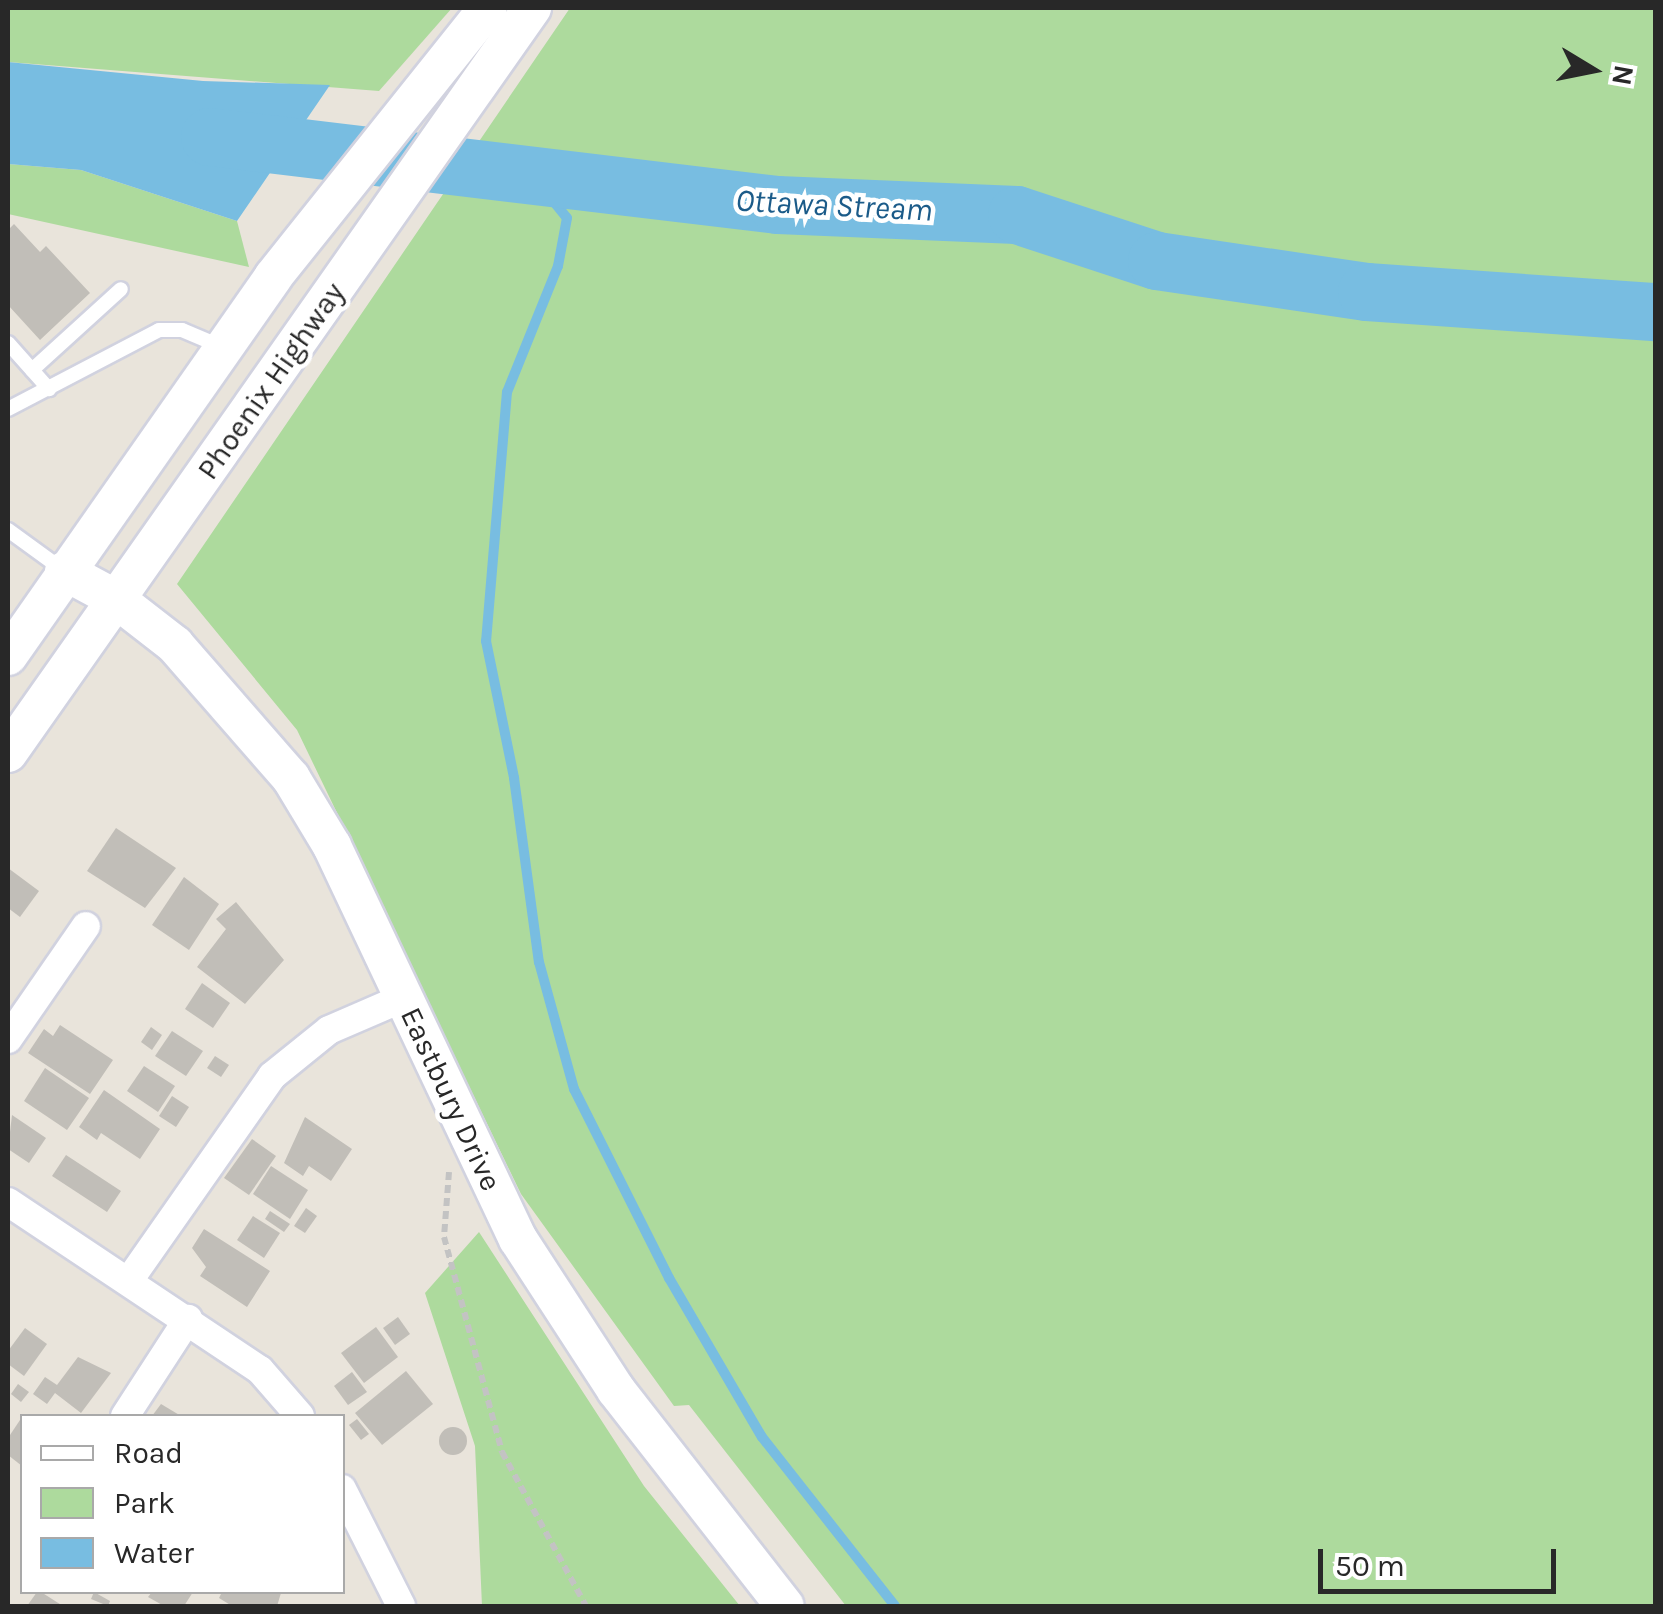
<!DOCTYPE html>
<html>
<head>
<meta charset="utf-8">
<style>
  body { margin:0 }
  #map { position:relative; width:1663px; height:1614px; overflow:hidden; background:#e9e4db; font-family:Karla,sans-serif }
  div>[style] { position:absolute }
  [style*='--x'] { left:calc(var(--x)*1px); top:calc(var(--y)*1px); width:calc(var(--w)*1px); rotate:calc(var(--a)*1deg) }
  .green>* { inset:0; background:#adda9d }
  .water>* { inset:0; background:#78bde1 }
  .stream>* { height:10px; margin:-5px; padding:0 5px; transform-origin:5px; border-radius:5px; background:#78bde1 }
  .river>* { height:58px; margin:-29px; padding:0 29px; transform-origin:29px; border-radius:29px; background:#78bde1 }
  .building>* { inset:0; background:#c1beb8 }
  .round { border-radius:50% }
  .path>* { height:6px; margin-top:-3px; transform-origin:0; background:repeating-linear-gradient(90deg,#c3c3c3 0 8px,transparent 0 13px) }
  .roads { filter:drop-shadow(2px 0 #d1d2df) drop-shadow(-2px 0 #d1d2df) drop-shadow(0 2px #d1d2df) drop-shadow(0 -2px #d1d2df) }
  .lane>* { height:14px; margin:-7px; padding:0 7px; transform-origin:7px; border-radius:7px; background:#fff }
  .street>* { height:28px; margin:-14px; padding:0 14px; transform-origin:14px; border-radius:14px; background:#fff }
  .secondary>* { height:38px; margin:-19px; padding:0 19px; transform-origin:19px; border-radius:19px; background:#fff }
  span { translate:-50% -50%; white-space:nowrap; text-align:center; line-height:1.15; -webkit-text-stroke:9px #fff; paint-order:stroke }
  .street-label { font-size:30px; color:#282828 }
  .water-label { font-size:32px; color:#1b5b89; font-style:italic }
  .frame { position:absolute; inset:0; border:10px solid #282828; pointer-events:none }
  .legend { position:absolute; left:20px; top:1414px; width:325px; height:180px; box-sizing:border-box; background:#fff; border:2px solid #a9a9a9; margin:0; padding:12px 18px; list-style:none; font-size:30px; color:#282828 }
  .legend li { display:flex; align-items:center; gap:20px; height:50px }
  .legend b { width:50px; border:2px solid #a9a9a9 }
  .north { position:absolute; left:1543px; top:20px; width:100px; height:100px; -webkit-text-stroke:8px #fff; paint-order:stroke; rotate:100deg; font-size:28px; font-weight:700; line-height:40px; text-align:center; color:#282828 }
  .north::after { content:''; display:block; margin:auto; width:35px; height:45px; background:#282828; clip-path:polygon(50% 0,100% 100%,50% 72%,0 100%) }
  .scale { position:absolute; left:1318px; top:1549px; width:238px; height:45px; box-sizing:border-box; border:5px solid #282828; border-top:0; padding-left:12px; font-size:30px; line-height:35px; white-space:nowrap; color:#282828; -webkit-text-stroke:8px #fff; paint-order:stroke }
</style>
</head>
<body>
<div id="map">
  <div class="green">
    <div style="clip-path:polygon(8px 8px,452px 8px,379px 91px,8px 62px)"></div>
    <div style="clip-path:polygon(570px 8px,1655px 8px,1655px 1606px,846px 1606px,689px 1405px,674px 1406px,521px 1194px,297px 730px,177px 584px)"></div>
    <div style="clip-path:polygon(8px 164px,81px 170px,237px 221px,249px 267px,8px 214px)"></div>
    <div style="clip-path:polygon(479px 1232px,644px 1486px,740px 1606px,482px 1606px,475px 1446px,425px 1293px)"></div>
  </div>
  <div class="water">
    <div style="clip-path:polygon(8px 62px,203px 81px,330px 85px,237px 221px,81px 170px,8px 164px)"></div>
  </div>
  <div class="stream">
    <div style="--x:538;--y:182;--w:46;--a:51.1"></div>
    <div style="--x:567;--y:218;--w:49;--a:100.6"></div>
    <div style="--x:558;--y:266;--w:136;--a:112"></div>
    <div style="--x:507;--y:392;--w:250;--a:94.8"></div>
    <div style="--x:486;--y:641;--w:140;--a:78.4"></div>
    <div style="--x:514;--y:778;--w:186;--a:82.3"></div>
    <div style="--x:539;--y:962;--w:132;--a:74.6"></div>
    <div style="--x:574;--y:1089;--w:212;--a:63.3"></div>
    <div style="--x:669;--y:1278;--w:184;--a:59.7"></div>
    <div style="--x:762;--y:1437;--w:215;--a:51.8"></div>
  </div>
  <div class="river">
    <div style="--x:210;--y:137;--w:572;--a:6.83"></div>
    <div style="--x:778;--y:205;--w:239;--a:2.4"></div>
    <div style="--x:1017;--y:215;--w:147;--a:18.2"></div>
    <div style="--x:1157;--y:261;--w:212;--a:8.4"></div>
    <div style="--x:1367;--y:292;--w:290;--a:4"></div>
  </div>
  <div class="building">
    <div style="clip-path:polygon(14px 224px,40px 252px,46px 246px,90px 293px,40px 340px,8px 305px,8px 230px)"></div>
    <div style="clip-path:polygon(116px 828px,176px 868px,145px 908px,87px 871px)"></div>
    <div style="clip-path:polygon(8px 868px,39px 891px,20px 917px,8px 908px)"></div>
    <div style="clip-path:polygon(184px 877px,219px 904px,189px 950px,152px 925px)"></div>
    <div style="clip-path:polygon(236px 902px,284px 960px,245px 1004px,197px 967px,226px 929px,216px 919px)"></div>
    <div style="clip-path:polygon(202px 983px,230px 1003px,213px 1028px,185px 1009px)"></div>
    <div style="clip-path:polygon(60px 1025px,113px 1060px,90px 1094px,28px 1053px,44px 1029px,53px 1036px)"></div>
    <div style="clip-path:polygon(151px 1027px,162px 1035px,152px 1050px,141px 1042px)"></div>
    <div style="clip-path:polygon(172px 1031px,203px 1051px,186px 1076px,155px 1056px)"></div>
    <div style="clip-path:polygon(215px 1056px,229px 1065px,221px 1077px,207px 1068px)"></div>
    <div style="clip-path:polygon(144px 1066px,175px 1086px,158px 1112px,127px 1091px)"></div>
    <div style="clip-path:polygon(45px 1068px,89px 1098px,67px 1130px,24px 1101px)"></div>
    <div style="clip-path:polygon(104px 1090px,160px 1129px,140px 1159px,101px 1133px,97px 1140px,79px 1127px)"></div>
    <div style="clip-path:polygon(172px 1096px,189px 1107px,176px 1127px,159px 1116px)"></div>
    <div style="clip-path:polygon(12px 1115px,46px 1138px,29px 1163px,8px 1149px)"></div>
    <div style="clip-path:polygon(305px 1117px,352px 1149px,331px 1181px,309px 1166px,303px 1176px,284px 1163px)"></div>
    <div style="clip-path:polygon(252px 1139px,276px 1156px,249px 1195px,224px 1178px)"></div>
    <div style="clip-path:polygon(66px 1155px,121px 1191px,107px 1212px,52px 1176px)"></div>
    <div style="clip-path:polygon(271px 1166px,308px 1190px,290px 1219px,253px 1194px)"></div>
    <div style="clip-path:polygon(306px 1208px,317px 1216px,305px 1233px,294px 1226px)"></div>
    <div style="clip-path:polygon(270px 1211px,290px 1224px,284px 1232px,265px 1219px)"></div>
    <div style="clip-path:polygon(253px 1216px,280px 1233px,264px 1258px,237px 1240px)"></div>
    <div style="clip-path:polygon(204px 1229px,270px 1271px,247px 1307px,200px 1276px,206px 1267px,192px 1248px)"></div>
    <div style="clip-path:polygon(398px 1317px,410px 1334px,395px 1345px,383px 1328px)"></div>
    <div style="clip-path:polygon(376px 1327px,398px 1357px,364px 1383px,341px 1353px)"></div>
    <div style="clip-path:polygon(25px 1328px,47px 1344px,24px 1376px,8px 1364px,8px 1351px)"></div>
    <div style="clip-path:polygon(78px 1357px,111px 1373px,81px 1413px,55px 1393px,47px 1404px,33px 1394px,45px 1377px,57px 1385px)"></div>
    <div style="clip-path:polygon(406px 1371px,433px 1404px,382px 1445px,355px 1413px)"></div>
    <div style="clip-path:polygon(352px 1372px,367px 1392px,348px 1405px,334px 1386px)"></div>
    <div style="clip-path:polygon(18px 1384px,29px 1392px,21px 1402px,11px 1394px)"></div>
    <div style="clip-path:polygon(161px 1404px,181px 1416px,152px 1416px)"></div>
    <div style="clip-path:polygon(22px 1417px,22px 1466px,8px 1455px,8px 1438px)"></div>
    <div style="clip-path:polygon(357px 1419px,369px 1434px,361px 1440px,349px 1425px)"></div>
    <div class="round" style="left:439px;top:1427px;width:28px;height:28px"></div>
    <div style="clip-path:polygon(37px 1592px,41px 1592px,63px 1606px,27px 1606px)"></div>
    <div style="clip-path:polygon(94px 1592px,110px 1601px,108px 1606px,91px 1599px)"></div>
    <div style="clip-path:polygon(152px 1592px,193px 1592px,184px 1606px,164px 1606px,148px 1597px)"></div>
    <div style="clip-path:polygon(222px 1592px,278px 1592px,281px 1593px,277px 1606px,232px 1606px,219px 1598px)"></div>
  </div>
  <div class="path">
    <div style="--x:449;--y:1172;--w:65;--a:94.4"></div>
    <div style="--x:444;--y:1237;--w:223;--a:74.9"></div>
    <div style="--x:502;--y:1452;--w:175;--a:61.4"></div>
  </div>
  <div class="roads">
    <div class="lane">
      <div style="--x:8;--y:343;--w:62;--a:48.3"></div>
      <div style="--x:32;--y:370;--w:120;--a:-42.3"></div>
      <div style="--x:8;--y:409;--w:170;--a:-27.6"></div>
      <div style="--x:159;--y:330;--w:23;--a:0"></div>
      <div style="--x:182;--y:330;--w:43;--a:23"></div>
      <div style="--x:8;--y:530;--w:68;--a:36"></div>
    </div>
    <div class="street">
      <div style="--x:8;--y:1039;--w:137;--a:-55.4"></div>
      <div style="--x:8;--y:1202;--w:303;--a:33.7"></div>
      <div style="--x:260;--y:1370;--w:61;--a:49"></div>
      <div style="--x:130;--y:1279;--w:248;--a:-55"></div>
      <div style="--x:272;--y:1076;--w:73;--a:-38.9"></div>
      <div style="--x:329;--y:1030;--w:81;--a:-23.4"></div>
      <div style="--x:125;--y:1416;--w:116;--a:-57"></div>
      <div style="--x:342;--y:1489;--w:131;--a:63.2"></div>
    </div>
    <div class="secondary">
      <div style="--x:64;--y:571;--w:59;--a:28.3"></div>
      <div style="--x:116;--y:599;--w:75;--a:37.9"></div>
      <div style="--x:175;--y:645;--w:176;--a:48.9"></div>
      <div style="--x:291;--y:778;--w:79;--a:58.9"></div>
      <div style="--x:332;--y:846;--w:435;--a:64.7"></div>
      <div style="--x:518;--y:1239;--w:180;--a:57"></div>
      <div style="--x:616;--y:1390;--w:274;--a:52"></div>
      <div style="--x:8;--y:656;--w:462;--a:-55"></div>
      <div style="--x:273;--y:277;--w:344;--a:-51.4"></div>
      <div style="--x:8;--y:753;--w:911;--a:-54.88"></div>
    </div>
  </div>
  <div class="street-label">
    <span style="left:271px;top:381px;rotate:-55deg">Phoenix Highway</span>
    <span style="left:451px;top:1099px;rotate:65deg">Eastbury Drive</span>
  </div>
  <div class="water-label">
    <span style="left:834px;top:206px;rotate:3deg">Ottawa Stream</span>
  </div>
  <div class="frame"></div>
  <ul class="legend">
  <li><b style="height:12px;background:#fff"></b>Road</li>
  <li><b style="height:28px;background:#adda9d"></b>Park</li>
  <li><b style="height:28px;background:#78bde1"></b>Water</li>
  </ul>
  <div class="north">N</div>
  <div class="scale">50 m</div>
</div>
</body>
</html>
